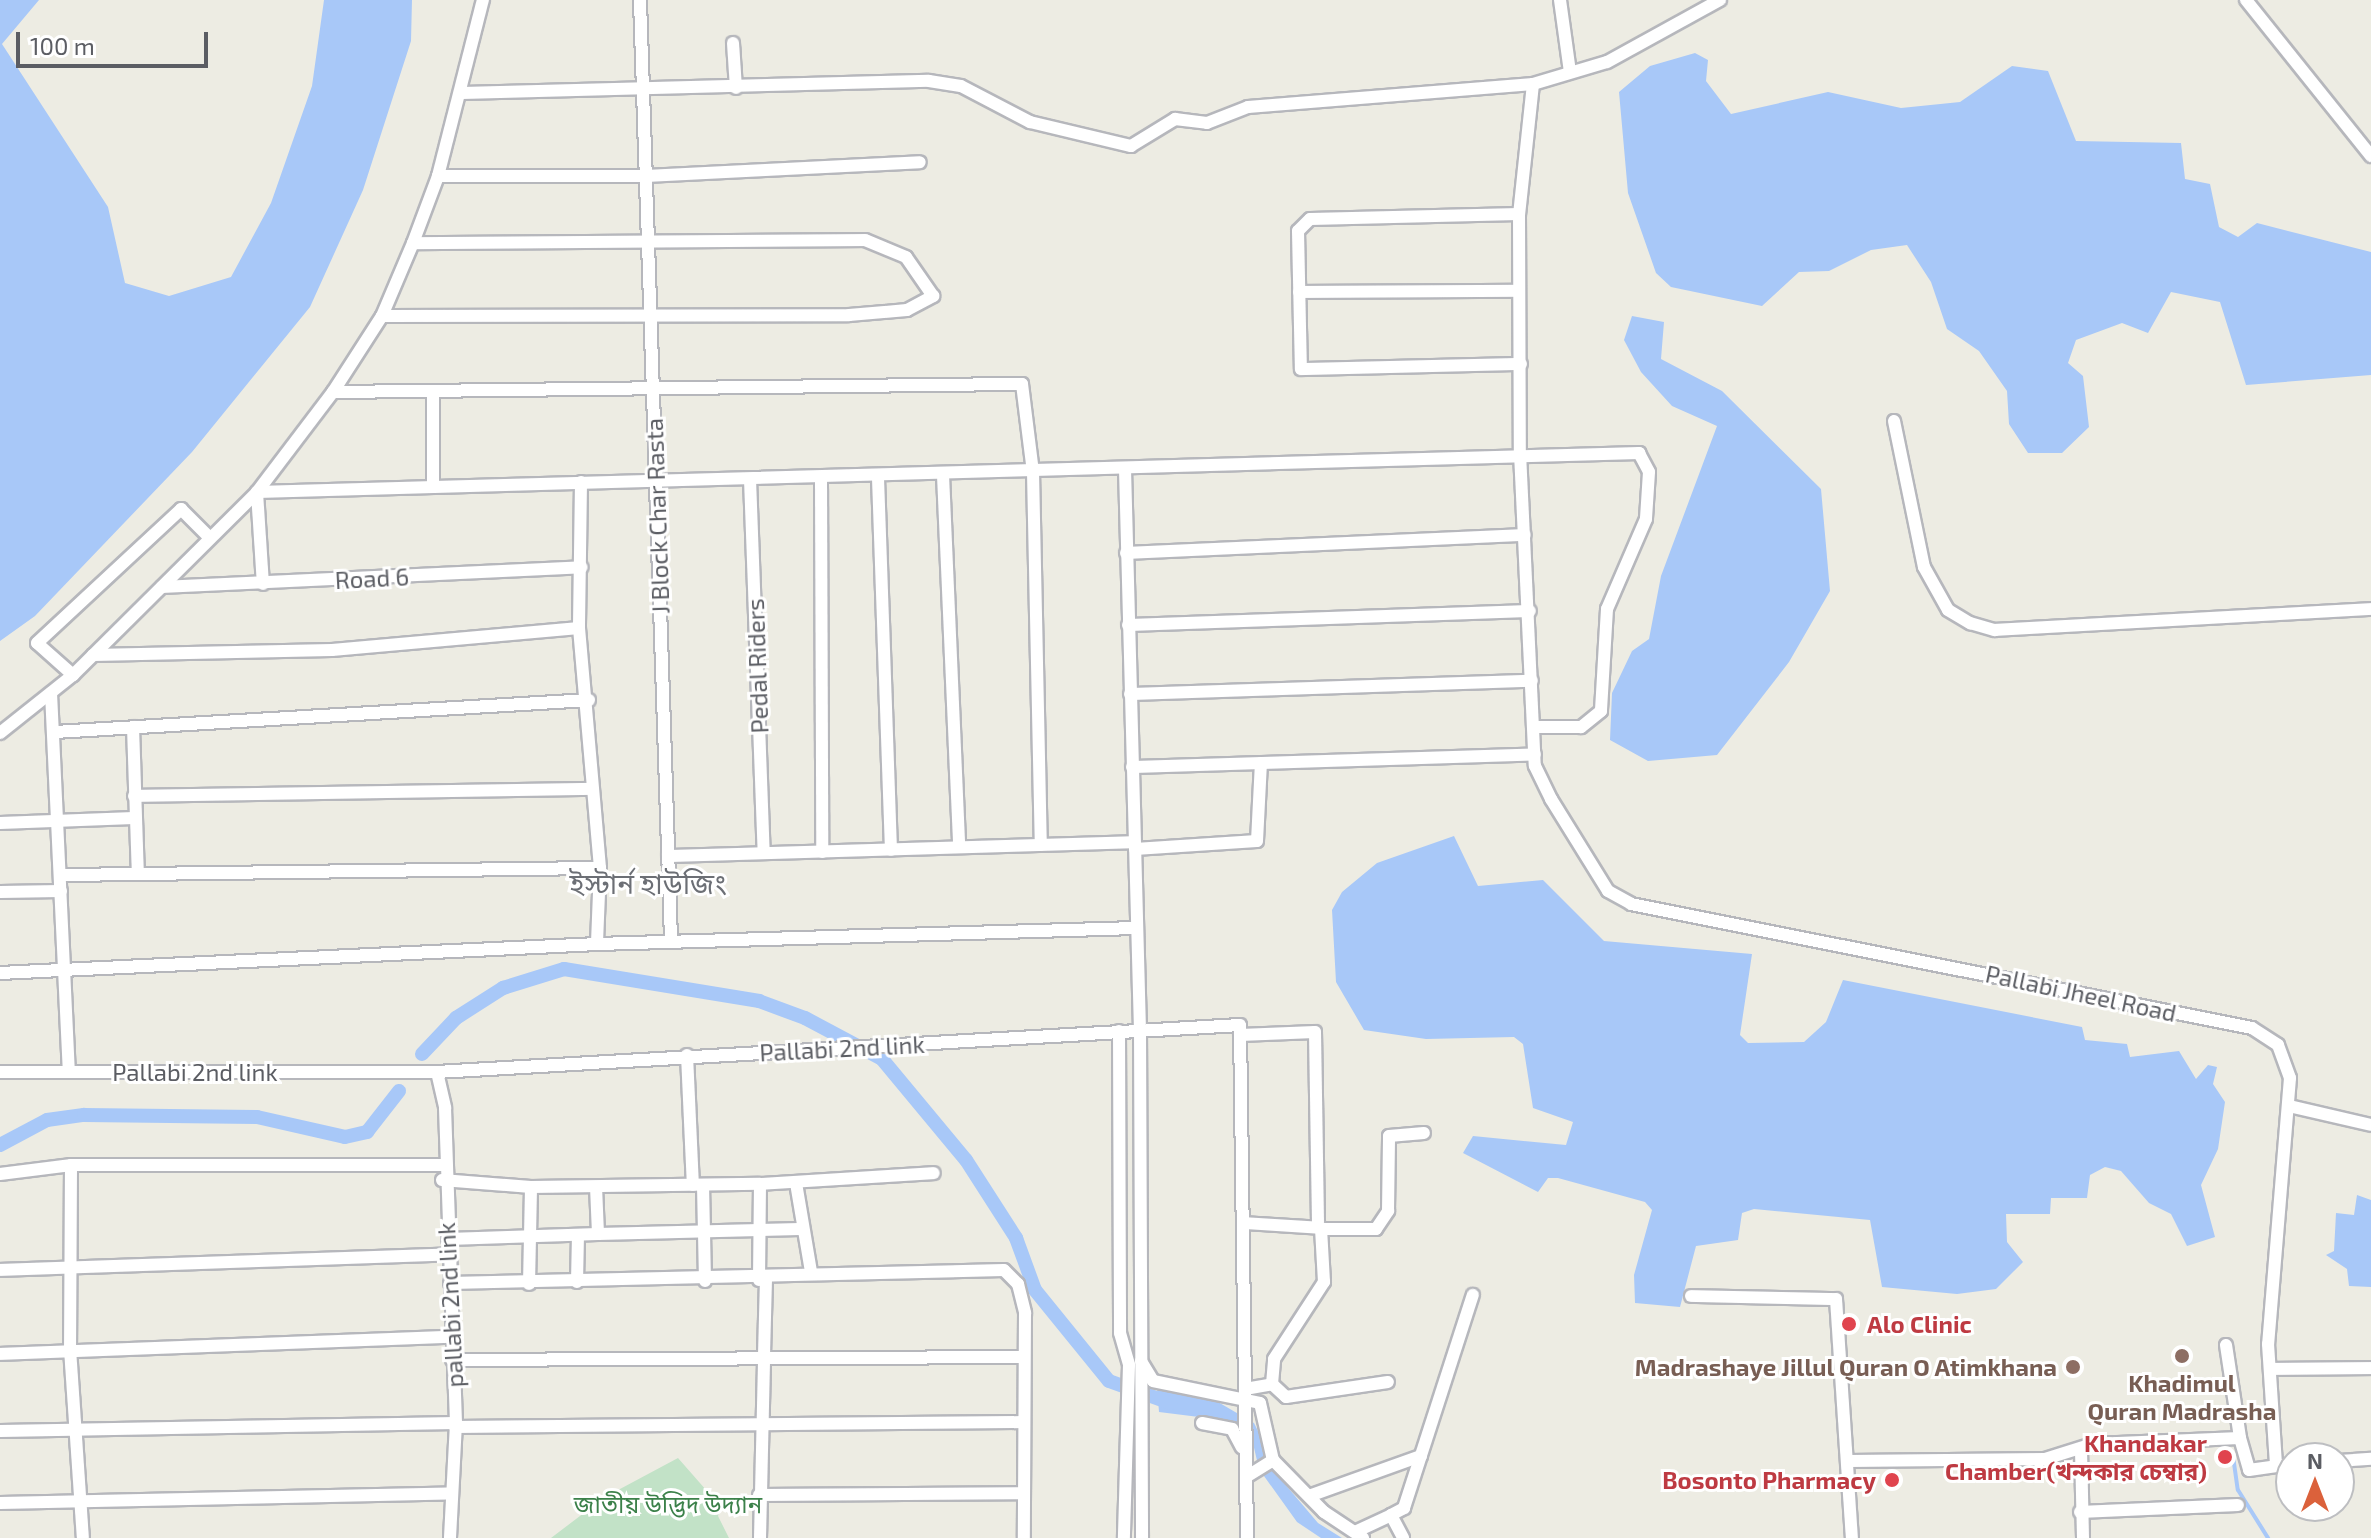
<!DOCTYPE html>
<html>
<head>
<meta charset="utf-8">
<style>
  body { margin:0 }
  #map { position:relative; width:2371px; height:1538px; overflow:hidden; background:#edece3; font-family:"Exo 2","Noto Sans Bengali",sans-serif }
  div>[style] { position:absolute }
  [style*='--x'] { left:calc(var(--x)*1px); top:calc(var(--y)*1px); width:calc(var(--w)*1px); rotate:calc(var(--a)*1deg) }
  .green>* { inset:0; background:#c2e2c7 }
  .water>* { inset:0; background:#a8c8f8 }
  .stream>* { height:4px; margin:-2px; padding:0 2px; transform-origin:2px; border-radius:2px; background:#a8c8f8 }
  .canal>* { height:14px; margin:-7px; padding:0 7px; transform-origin:7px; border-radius:7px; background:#a8c8f8 }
  .roads { filter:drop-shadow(2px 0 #b6b7bc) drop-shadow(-2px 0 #b6b7bc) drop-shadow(0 2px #b6b7bc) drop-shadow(0 -2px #b6b7bc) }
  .minor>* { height:12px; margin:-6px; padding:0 6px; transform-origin:6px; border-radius:6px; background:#fff }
  .dots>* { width:22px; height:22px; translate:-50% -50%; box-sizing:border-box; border:4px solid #fff; border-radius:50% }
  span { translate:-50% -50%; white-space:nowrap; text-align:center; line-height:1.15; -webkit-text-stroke:6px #fff; paint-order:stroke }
  .street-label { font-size:24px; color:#5b5d63 }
  .health-label { font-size:24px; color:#be3a42; font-weight:700 }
  .left { translate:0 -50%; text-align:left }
  .right { translate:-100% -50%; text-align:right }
  .education-label { font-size:24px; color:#785e54; font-weight:700 }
  .park-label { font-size:24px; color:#3c814a }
  .quarter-label { font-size:28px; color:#6c6f75 }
  .north { position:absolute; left:2275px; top:1442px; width:80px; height:80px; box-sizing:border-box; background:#fff; border:2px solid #bdbec1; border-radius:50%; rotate:0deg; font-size:22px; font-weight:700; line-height:32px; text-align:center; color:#5b5d63 }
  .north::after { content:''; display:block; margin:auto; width:28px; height:36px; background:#db613b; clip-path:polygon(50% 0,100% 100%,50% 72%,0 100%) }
  .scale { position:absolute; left:16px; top:32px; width:192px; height:36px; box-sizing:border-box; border:4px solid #5b5d63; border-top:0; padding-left:10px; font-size:24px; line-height:28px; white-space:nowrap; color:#5b5d63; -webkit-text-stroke:6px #fff; paint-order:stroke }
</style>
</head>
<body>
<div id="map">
  <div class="green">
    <div style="clip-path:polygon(678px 1458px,721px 1507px,718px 1516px,729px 1538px,551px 1538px,605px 1497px)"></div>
  </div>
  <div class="water">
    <div style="clip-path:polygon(0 0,39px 0,2px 44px,108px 207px,125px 283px,169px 296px,231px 277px,271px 203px,312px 86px,324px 0,412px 0,411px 41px,363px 190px,310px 307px,192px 452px,35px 616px,0 641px)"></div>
    <div style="clip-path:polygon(1695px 53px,1708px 60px,1706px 81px,1731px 114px,1828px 92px,1901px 108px,1960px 102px,2012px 66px,2048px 71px,2076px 141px,2181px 143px,2185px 179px,2210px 184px,2219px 227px,2238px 237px,2257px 223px,2371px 252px,2371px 375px,2246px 385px,2220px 302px,2171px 292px,2148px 333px,2122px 323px,2076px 340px,2068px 363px,2083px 376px,2089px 427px,2062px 453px,2028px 453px,2009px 424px,2007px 391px,1979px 351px,1947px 329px,1931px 282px,1907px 245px,1871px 250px,1829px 271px,1799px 272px,1762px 306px,1671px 287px,1656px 273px,1628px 193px,1619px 92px,1650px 66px)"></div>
    <div style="clip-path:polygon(1632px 316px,1664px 322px,1661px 359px,1722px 391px,1821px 489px,1830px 591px,1789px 662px,1717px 755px,1648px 761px,1610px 740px,1612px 693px,1632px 651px,1649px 639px,1661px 576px,1717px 426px,1672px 406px,1641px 372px,1624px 340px)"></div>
    <div style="clip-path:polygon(1454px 836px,1478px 886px,1543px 880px,1604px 941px,1752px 954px,1740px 1035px,1748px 1043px,1804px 1042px,1826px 1022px,1843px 980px,2082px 1027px,2085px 1040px,2127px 1044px,2130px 1057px,2179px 1051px,2196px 1079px,2208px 1065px,2217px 1067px,2213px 1084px,2225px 1102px,2218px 1149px,2201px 1185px,2215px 1237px,2187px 1246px,2171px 1214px,2149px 1203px,2121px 1171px,2105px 1167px,2090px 1175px,2087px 1198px,2051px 1198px,2050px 1214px,2006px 1214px,2007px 1242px,2023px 1262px,1996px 1289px,1957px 1294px,1882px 1287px,1870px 1220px,1754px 1209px,1742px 1213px,1738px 1240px,1696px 1246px,1680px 1307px,1635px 1303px,1634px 1275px,1652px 1210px,1645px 1202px,1558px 1178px,1548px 1178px,1538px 1192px,1463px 1153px,1473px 1136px,1566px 1145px,1573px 1122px,1533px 1108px,1523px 1044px,1514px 1037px,1426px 1039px,1364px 1030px,1336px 982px,1332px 910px,1342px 892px,1377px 863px)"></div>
    <div style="clip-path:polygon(2357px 1195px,2371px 1200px,2371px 1287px,2349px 1286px,2347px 1269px,2326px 1255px,2334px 1251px,2336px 1213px,2354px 1215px)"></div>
    <div style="clip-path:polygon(1157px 1386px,1218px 1402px,1254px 1423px,1284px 1483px,1318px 1523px,1342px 1538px,1321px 1538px,1297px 1522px,1259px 1469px,1251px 1435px,1223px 1420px,1159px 1412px)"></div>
  </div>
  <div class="stream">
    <div style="--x:2233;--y:1456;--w:34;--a:82"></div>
    <div style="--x:2238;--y:1490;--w:57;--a:58"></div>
  </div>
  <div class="canal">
    <div style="--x:422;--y:1054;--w:50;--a:-46.6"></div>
    <div style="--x:456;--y:1018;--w:56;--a:-32.6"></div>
    <div style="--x:503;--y:988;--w:64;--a:-17.3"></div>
    <div style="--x:564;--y:969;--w:198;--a:9.3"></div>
    <div style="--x:759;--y:1001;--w:49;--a:20.3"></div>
    <div style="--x:805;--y:1018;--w:87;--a:28"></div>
    <div style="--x:882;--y:1059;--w:131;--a:50.3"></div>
    <div style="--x:966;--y:1160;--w:93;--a:57.3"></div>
    <div style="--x:1016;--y:1238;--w:55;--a:69.9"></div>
    <div style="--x:1035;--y:1290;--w:117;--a:50.9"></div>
    <div style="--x:1109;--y:1381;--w:65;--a:19.8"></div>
    <div style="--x:0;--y:1145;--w:53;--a:-28"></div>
    <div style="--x:47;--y:1120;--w:37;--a:-8"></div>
    <div style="--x:84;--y:1115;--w:173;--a:0.7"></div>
    <div style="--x:257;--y:1117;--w:90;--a:12.8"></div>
    <div style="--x:345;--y:1137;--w:23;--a:-13"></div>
    <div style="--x:367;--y:1132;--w:52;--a:-52"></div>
  </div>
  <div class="roads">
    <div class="minor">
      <div style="--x:640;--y:0;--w:942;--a:88.11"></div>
      <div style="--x:1560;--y:0;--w:73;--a:82.1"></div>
      <div style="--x:2246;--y:0;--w:200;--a:51.3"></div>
      <div style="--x:733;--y:43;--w:45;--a:86.2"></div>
      <div style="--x:1533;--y:84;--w:131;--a:96.1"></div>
      <div style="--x:1519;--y:214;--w:239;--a:89.8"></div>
      <div style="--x:1520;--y:453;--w:313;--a:87.3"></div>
      <div style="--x:1535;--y:766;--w:37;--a:64"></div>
      <div style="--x:1551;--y:799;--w:108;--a:58.2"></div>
      <div style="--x:1608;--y:891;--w:26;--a:29"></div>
      <div style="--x:1631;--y:904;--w:633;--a:11.29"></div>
      <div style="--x:2252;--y:1028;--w:31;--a:33"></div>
      <div style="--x:2278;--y:1045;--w:35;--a:70"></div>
      <div style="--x:2290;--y:1078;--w:267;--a:94.7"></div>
      <div style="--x:2268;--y:1344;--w:121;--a:86.2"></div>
      <div style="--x:462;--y:93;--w:467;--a:-1.5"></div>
      <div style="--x:929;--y:81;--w:32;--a:9"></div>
      <div style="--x:961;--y:86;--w:78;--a:27.6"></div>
      <div style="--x:1030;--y:122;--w:104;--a:13.4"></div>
      <div style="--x:1131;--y:146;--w:52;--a:-31.5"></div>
      <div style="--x:1175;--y:119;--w:32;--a:7"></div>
      <div style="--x:1207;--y:123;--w:44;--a:-21.3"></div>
      <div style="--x:1248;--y:107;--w:286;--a:-4.6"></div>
      <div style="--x:1533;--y:84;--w:77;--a:-16.6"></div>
      <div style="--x:1607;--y:62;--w:129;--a:-28.8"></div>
      <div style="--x:438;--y:176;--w:208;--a:0"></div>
      <div style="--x:646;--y:176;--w:274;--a:-2.9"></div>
      <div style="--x:1519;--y:214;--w:209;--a:178.6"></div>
      <div style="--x:1310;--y:219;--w:17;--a:135"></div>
      <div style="--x:1298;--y:231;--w:138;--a:88.8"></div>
      <div style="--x:1301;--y:369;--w:220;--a:-1.3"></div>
      <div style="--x:1299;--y:292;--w:220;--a:-0.3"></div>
      <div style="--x:382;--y:316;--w:467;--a:-0.1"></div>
      <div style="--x:849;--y:315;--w:58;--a:-4.9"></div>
      <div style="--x:907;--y:310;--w:30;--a:-28"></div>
      <div style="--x:933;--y:296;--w:47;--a:-124.7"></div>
      <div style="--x:906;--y:257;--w:44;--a:-157.5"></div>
      <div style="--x:865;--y:240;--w:452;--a:179.6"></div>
      <div style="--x:333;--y:392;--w:689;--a:-0.67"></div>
      <div style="--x:1022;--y:384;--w:89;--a:82.9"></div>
      <div style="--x:1033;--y:472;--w:373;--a:88.8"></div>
      <div style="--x:433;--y:395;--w:92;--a:90"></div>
      <div style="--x:1894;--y:421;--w:149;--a:78.4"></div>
      <div style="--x:1924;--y:567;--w:49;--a:60.8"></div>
      <div style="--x:1948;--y:610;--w:26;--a:31"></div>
      <div style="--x:1970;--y:623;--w:26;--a:16"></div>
      <div style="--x:1995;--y:630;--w:377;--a:-3.2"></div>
      <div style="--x:1125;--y:469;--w:560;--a:88.47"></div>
      <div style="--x:1140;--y:1029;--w:509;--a:89.77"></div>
      <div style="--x:943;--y:475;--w:372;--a:87.5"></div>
      <div style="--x:878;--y:478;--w:372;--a:88"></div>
      <div style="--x:750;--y:479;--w:374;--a:87.9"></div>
      <div style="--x:821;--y:479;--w:373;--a:89.8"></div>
      <div style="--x:581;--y:482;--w:146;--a:90.8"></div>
      <div style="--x:579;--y:628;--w:241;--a:85"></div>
      <div style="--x:600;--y:868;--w:76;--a:92.3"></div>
      <div style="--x:257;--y:492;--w:1383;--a:-1.62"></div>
      <div style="--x:1639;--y:453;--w:21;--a:62"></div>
      <div style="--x:1649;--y:472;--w:47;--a:93.7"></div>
      <div style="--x:1646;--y:519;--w:98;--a:113.4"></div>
      <div style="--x:1607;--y:609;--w:102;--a:93.4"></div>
      <div style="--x:1601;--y:711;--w:26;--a:141"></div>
      <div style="--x:1581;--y:727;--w:47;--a:180"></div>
      <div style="--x:257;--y:492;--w:92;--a:86.3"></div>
      <div style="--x:1126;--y:553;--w:399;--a:-2.6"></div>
      <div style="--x:162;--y:587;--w:420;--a:-2.7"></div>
      <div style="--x:1128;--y:625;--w:402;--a:-2"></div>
      <div style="--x:93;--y:655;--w:239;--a:-1.2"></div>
      <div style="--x:332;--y:650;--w:248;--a:-5.1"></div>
      <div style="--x:73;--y:675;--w:48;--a:-138.4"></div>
      <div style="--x:37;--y:643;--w:197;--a:-42.9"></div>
      <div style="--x:181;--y:509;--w:41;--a:45"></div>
      <div style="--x:51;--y:693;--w:378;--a:87.3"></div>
      <div style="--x:1130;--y:694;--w:402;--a:-1.9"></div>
      <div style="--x:133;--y:727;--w:147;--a:88.1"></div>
      <div style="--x:55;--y:732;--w:535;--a:-3.43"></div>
      <div style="--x:0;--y:733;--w:93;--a:-38.5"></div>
      <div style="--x:73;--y:675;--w:260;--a:-44.8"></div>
      <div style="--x:257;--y:492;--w:126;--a:-52.8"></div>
      <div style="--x:333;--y:392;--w:90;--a:-57.2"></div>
      <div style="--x:382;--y:316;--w:79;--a:-67"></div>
      <div style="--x:413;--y:243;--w:72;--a:-69.5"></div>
      <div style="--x:438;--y:176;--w:182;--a:-75.7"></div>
      <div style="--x:1132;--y:767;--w:403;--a:-1.8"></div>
      <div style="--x:134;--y:796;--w:458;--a:-0.9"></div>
      <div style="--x:0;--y:823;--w:134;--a:-2.1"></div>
      <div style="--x:1135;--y:849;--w:122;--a:-3.8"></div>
      <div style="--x:1257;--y:841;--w:78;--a:-87.1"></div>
      <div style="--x:668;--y:856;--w:466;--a:-1.7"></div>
      <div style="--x:63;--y:875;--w:537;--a:-0.75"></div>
      <div style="--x:0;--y:892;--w:61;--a:-0.9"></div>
      <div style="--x:0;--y:973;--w:598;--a:-2.78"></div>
      <div style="--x:597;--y:944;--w:540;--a:-1.7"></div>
      <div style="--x:1119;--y:1031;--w:302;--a:89.8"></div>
      <div style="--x:1120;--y:1333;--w:33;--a:74"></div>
      <div style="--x:1129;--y:1365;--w:173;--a:91.7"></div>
      <div style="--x:1240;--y:1035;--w:75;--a:-2.3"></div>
      <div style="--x:1315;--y:1032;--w:190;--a:89.1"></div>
      <div style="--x:687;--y:1055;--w:130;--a:87.4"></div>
      <div style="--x:0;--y:1072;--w:437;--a:0"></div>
      <div style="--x:437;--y:1072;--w:804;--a:-3.35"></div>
      <div style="--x:1240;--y:1025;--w:513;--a:89.22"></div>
      <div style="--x:437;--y:1072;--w:37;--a:77"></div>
      <div style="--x:445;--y:1108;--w:315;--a:88"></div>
      <div style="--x:456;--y:1423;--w:115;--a:93"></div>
      <div style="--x:2289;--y:1106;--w:84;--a:13"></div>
      <div style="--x:71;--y:1165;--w:184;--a:90.3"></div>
      <div style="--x:70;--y:1349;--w:189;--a:86.1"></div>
      <div style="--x:0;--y:1174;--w:72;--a:-7.2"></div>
      <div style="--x:71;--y:1165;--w:374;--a:0"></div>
      <div style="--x:442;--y:1180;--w:89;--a:4.5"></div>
      <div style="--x:531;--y:1187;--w:229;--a:-0.8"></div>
      <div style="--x:760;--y:1184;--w:96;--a:90.6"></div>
      <div style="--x:796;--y:1183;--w:90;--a:80.4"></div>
      <div style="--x:760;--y:1184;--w:174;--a:-3.6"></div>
      <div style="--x:703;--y:1185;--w:96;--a:88.8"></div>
      <div style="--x:1244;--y:1223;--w:77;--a:3.7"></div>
      <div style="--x:598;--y:1234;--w:202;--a:-1.4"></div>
      <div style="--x:448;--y:1239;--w:150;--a:-1.9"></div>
      <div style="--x:598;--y:1234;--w:47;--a:-92.4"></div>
      <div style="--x:0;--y:1270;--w:448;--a:-2"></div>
      <div style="--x:577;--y:1282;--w:46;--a:-88.8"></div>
      <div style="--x:450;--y:1283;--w:554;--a:-1.34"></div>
      <div style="--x:1004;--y:1270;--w:20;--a:45"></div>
      <div style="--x:1018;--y:1284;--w:30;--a:76"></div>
      <div style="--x:1025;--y:1313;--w:225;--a:90.3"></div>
      <div style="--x:529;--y:1284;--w:97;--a:-88.8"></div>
      <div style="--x:1691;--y:1296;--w:145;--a:1.2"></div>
      <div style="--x:1836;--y:1299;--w:240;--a:86.2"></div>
      <div style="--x:2226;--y:1345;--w:94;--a:81.4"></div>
      <div style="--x:0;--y:1354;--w:451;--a:-2.2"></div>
      <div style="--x:764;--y:1355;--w:75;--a:-88.5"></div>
      <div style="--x:452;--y:1360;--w:572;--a:-0.3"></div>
      <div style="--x:1141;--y:1361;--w:23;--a:59"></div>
      <div style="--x:1153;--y:1381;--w:109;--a:11.6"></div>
      <div style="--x:1260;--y:1403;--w:58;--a:77.2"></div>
      <div style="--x:1273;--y:1460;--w:73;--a:45.6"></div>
      <div style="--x:1324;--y:1512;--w:47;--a:33.7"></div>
      <div style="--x:2270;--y:1369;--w:101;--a:-0.6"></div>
      <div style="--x:1272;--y:1384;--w:19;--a:43"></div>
      <div style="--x:1286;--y:1397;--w:103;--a:-8.4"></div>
      <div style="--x:1245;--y:1389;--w:27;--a:-10"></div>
      <div style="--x:1272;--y:1384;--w:25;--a:-85"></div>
      <div style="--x:1274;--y:1359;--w:92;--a:-57"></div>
      <div style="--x:1324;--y:1282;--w:53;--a:-93.2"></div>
      <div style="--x:1321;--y:1229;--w:55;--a:0"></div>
      <div style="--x:1376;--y:1229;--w:22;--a:-56"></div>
      <div style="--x:1388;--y:1211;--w:75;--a:-89.2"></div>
      <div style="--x:1389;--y:1136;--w:35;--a:-5"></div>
      <div style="--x:1202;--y:1423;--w:31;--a:11"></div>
      <div style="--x:1232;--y:1429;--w:21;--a:62"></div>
      <div style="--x:455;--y:1427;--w:568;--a:-0.5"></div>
      <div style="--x:0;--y:1431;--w:456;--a:-1"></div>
      <div style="--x:2081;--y:1450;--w:88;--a:88.7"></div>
      <div style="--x:1849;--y:1461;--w:196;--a:-0.6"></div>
      <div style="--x:2045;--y:1459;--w:50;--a:-17.4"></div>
      <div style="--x:2093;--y:1444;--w:147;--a:-2.3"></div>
      <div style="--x:2240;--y:1438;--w:33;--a:74"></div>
      <div style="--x:2249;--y:1470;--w:42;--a:-8.1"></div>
      <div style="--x:2339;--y:1461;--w:32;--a:-4"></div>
      <div style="--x:1246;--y:1477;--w:32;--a:-32"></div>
      <div style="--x:759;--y:1495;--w:265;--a:-0.4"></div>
      <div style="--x:1309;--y:1496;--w:119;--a:-19.7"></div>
      <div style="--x:0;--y:1503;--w:448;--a:-1.2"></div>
      <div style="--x:2080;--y:1512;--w:158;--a:-2.5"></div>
      <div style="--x:1391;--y:1515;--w:15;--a:-28"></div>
      <div style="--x:1404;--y:1508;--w:224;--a:-72.1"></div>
      <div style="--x:1355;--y:1532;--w:40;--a:-25"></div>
      <div style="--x:1391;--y:1515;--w:26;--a:62"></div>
      <div style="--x:760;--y:1538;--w:180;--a:-88.7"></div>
    </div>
  </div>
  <div class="dots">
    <div style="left:1849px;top:1324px;background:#e0444e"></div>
    <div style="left:2182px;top:1356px;background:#8d6e63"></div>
    <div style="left:2073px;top:1367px;background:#8d6e63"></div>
    <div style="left:2225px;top:1457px;background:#e0444e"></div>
    <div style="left:1892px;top:1480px;background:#e0444e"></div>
  </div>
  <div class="street-label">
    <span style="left:657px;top:516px;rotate:-92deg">J Block Char Rasta</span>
    <span style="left:372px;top:578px;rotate:-3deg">Road 6</span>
    <span style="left:757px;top:666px;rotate:-92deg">Pedal Riders</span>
    <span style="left:2081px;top:993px;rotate:12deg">Pallabi Jheel Road</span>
    <span style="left:842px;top:1048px;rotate:-3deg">Pallabi 2nd link</span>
    <span style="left:195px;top:1072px">Pallabi 2nd link</span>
    <span style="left:450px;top:1305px;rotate:-93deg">pallabi 2nd link</span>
  </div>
  <div class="health-label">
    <span class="left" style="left:1867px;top:1324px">Alo Clinic</span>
    <span class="right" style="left:2207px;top:1457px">Khandakar<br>Chamber(খন্দকার চেম্বার)</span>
    <span class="right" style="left:1876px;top:1480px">Bosonto Pharmacy</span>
  </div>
  <div class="education-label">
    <span class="right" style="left:2057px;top:1367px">Madrashaye Jillul Quran O Atimkhana</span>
    <span style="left:2182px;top:1397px">Khadimul<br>Quran Madrasha</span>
  </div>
  <div class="park-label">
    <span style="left:668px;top:1504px">জাতীয় উদ্ভিদ উদ্যান</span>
  </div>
  <div class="quarter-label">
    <span style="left:648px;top:883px">ইস্টার্ন হাউজিং</span>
  </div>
  <div class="north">N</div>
  <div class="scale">100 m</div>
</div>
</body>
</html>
